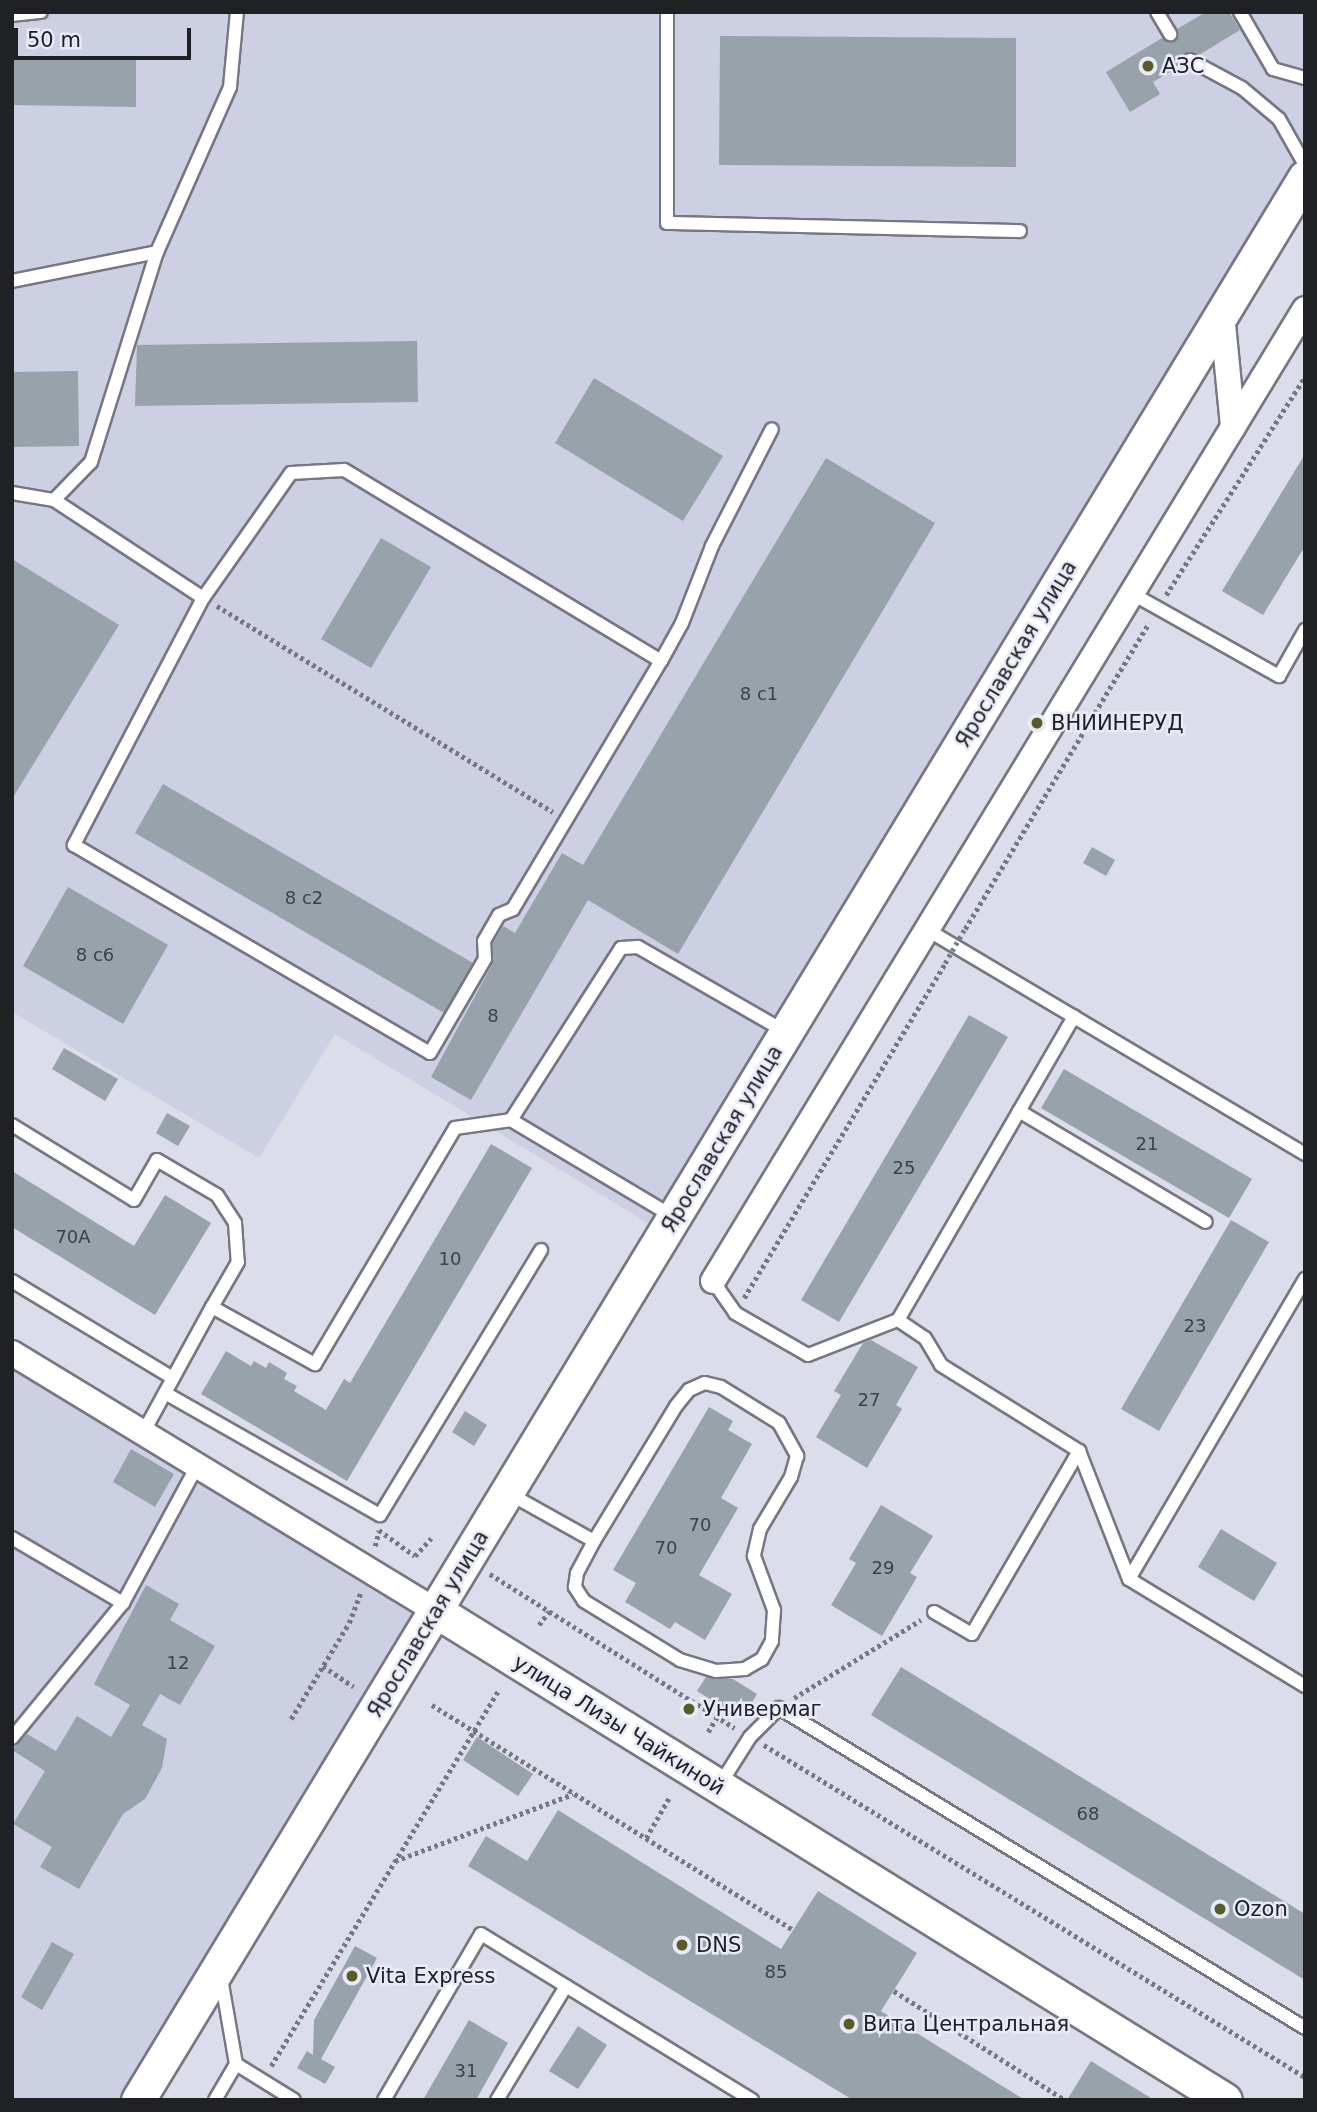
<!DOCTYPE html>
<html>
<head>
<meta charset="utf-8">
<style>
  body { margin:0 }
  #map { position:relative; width:1317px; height:2112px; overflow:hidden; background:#dcddeb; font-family:"DejaVu Sans",sans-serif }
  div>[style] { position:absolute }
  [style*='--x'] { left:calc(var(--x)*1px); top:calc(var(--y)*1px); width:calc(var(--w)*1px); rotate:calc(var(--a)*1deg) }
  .built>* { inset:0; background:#cdcfe3 }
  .building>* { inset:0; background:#98a2ab }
  .path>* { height:4.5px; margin-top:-2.25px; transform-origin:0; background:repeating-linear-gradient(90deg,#767780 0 3.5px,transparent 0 7px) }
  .roads { filter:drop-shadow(2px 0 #767783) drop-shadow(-2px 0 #767783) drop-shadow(0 2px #767783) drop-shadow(0 -2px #767783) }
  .lane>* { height:12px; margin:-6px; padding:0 6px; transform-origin:6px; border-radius:6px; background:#fff }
  .street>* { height:24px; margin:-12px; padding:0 12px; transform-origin:12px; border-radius:12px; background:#fff }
  .secondary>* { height:33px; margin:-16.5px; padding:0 16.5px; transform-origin:16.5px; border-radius:16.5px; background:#fff }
  .path-bridge>* { height:4.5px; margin-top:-2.25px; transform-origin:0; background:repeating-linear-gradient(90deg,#767780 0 3.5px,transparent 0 7px) }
  .dots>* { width:19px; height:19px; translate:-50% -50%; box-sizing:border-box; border:4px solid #e9eaf8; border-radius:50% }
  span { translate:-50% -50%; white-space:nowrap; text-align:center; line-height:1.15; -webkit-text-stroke:5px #e9eaf8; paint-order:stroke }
  .number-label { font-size:18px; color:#3e4146 }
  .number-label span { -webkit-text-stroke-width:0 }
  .poi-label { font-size:21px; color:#202125 }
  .left { translate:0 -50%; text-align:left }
  .street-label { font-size:21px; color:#202125 }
  .frame { position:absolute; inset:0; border:14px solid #202125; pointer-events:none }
  .scale { position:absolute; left:14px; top:28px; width:177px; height:32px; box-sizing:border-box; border:4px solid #202125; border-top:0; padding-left:9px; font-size:21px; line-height:24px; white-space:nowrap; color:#202125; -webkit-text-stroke:5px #e9eaf8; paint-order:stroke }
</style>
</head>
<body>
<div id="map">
  <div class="built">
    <div style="clip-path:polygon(12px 12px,1305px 12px,1305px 160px,656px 1228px,335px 1034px,259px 1158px,12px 1012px)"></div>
    <div style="clip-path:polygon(12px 1370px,423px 1613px,124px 2100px,12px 2100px)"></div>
  </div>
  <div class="building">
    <div style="clip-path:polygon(1206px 12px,1229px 12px,1240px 30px,1199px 55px,1185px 53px,1183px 64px,1153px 82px,1160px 94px,1130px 112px,1106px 72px,1162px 38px,1174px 42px,1177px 29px)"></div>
    <div style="clip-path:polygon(720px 36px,1016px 38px,1016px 167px,719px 165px)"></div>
    <div style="clip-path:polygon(12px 57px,136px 59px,136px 107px,12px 105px)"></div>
    <div style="clip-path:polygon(417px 341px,418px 402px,135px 406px,137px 345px)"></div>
    <div style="clip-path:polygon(78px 371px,79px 446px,12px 447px,12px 372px)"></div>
    <div style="clip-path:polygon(594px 378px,723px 456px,683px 521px,555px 443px)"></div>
    <div style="clip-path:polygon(1305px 454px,1305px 546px,1263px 615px,1222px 591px)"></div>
    <div style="clip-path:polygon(826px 458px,935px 523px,678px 954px,588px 900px,471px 1100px,431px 1077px,493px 963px,493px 943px,503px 926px,515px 933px,562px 853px,583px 865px)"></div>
    <div style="clip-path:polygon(381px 538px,431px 567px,371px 668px,321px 639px)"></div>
    <div style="clip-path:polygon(12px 559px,119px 625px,12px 799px)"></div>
    <div style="clip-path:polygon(163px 784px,473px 963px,444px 1013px,135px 833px)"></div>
    <div style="clip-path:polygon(1092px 847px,1115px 860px,1106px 876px,1083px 863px)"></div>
    <div style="clip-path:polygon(68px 887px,168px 945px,123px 1024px,23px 966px)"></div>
    <div style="clip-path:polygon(969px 1015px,1008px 1037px,839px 1322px,801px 1300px)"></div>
    <div style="clip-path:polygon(64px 1048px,118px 1079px,105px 1101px,52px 1069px)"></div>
    <div style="clip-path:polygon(1064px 1069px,1252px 1179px,1229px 1218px,1041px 1108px)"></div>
    <div style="clip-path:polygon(167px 1113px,190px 1126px,178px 1146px,156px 1133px)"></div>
    <div style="clip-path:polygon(491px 1144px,532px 1168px,347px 1481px,201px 1394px,226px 1351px,251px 1366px,254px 1361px,266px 1368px,269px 1362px,287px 1373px,284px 1379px,297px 1386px,294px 1391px,326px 1410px,344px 1379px,350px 1383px)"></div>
    <div style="clip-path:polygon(12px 1171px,134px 1246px,165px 1195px,211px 1223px,155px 1315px,12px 1227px)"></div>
    <div style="clip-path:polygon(1231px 1220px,1269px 1242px,1159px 1431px,1121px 1409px)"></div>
    <div style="clip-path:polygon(871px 1340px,918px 1367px,896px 1405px,902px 1409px,867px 1468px,816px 1437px,841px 1395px,834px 1391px,863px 1343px)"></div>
    <div style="clip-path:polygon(709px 1407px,733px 1421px,728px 1430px,752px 1444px,721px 1498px,738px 1508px,699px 1575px,732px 1594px,705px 1640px,675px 1622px,670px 1629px,625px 1602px,636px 1583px,613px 1570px)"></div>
    <div style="clip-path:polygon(465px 1411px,487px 1425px,474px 1446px,452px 1432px)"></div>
    <div style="clip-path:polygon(131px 1449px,174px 1474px,155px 1507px,113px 1482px)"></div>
    <div style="clip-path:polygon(881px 1505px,933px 1536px,910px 1573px,917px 1577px,882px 1636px,831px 1605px,856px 1563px,849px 1559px)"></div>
    <div style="clip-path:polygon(1221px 1529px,1277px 1563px,1254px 1601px,1198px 1567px)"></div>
    <div style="clip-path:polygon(146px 1585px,179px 1604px,170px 1620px,215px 1646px,180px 1705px,160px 1694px,142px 1725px,167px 1739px,162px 1768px,145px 1799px,123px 1814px,79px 1889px,40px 1867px,52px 1847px,13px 1824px,45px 1771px,12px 1750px,27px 1734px,56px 1751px,77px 1716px,111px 1737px,130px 1705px,94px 1684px)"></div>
    <div style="clip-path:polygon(901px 1667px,1305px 1914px,1305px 1980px,871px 1715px)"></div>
    <div style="clip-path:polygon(706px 1677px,733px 1679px,757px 1694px,742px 1719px,697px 1691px)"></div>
    <div style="clip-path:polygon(477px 1737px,533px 1774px,518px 1796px,463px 1760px)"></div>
    <div style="clip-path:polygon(558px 1810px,781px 1949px,818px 1891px,917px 1953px,881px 2011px,1025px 2100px,853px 2100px,468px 1866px,486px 1836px,527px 1861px)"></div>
    <div style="clip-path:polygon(52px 1942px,74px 1954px,42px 2010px,21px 1997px)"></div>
    <div style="clip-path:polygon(355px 1946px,377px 1958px,321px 2059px,335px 2067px,325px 2084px,297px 2068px,307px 2051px,313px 2055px,314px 2020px)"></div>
    <div style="clip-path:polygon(469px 2020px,508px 2043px,476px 2100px,423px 2100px)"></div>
    <div style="clip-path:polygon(578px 2026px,607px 2045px,578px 2089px,549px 2071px)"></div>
    <div style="clip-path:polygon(1091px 2061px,1154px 2100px,1067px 2100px)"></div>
  </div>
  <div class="path">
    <div style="--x:1166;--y:595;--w:259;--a:-57.5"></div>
    <div style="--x:217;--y:606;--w:394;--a:31.5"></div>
    <div style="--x:965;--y:929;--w:357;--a:-59"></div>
    <div style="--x:744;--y:1298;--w:391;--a:-59"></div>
    <div style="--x:375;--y:1546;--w:16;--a:-76"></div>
    <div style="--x:379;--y:1530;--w:44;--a:35.8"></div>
    <div style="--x:415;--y:1556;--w:24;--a:-48"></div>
    <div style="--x:490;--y:1574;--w:289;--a:32.2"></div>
    <div style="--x:539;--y:1625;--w:17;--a:-54"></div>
    <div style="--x:323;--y:1666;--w:37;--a:34"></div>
    <div style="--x:794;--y:1698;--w:149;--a:-31.6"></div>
    <div style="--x:432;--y:1705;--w:426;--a:31.9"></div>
    <div style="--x:291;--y:1719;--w:112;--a:-58.9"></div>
    <div style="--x:349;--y:1623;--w:34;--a:-69"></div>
    <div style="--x:708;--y:1732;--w:17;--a:-59"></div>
    <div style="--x:764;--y:1745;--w:635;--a:31.54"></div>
    <div style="--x:646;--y:1838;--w:46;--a:-60.1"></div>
    <div style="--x:395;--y:1861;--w:190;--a:-20.6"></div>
    <div style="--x:894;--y:1991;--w:203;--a:32.5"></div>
    <div style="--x:271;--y:2066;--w:440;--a:-58.8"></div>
  </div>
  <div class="roads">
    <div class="lane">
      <div style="--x:667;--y:12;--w:211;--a:90"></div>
      <div style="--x:667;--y:223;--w:353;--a:1.3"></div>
      <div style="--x:1157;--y:12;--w:26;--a:59"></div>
      <div style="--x:1240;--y:12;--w:66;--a:59.9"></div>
      <div style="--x:1273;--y:69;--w:33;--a:16"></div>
      <div style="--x:12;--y:15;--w:29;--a:-6"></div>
      <div style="--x:1190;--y:60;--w:59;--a:28.3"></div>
      <div style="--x:1242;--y:88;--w:48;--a:40"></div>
      <div style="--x:1279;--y:119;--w:53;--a:60.5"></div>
      <div style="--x:12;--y:281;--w:148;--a:-11.3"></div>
      <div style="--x:12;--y:493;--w:43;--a:9.5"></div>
      <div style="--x:54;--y:500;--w:53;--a:-45.8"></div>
      <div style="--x:91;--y:462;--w:220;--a:-72.6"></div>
      <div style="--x:157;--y:252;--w:180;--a:-66.1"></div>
      <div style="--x:230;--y:87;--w:75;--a:-84.7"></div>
      <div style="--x:54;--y:500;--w:178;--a:33.3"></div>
      <div style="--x:203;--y:598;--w:279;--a:117.6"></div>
      <div style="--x:74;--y:845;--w:412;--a:30.3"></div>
      <div style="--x:430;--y:1053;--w:109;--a:-59.7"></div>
      <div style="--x:485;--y:959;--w:18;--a:-93"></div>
      <div style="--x:484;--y:941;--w:30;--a:-60"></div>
      <div style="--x:499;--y:915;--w:15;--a:-23"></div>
      <div style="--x:513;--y:909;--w:289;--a:-59.2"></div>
      <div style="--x:661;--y:661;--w:370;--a:-148.9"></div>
      <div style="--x:344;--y:470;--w:53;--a:176.8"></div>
      <div style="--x:291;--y:473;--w:153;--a:125.1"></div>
      <div style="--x:1131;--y:593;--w:170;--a:29.3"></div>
      <div style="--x:1279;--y:676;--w:53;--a:-60.5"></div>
      <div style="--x:661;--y:661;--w:43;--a:-61.1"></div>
      <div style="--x:682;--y:623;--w:83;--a:-68.7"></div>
      <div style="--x:712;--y:546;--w:131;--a:-62.9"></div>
      <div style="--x:926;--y:929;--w:441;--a:30.7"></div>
      <div style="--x:1019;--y:1111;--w:217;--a:30.7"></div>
      <div style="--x:511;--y:1120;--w:204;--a:-57.4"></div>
      <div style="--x:621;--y:948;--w:17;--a:-3"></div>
      <div style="--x:638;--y:947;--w:171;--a:29.9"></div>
      <div style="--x:12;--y:1125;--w:143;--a:31.6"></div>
      <div style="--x:134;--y:1200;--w:46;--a:-60.1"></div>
      <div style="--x:157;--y:1160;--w:69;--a:30.3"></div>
      <div style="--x:217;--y:1195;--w:33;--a:57"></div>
      <div style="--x:235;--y:1223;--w:39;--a:86"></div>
      <div style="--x:238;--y:1262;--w:52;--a:120"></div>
      <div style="--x:12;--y:1281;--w:188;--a:31.1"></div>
      <div style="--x:713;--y:1281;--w:39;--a:55"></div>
      <div style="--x:735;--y:1313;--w:84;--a:29.9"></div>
      <div style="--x:808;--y:1355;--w:97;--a:-21.3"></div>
      <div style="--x:898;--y:1320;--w:32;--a:34"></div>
      <div style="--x:925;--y:1338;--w:31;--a:59"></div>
      <div style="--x:941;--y:1365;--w:163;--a:31.9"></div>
      <div style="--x:1079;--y:1451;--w:137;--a:68.7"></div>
      <div style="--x:1129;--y:1579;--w:206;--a:31.3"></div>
      <div style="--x:898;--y:1320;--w:351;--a:-59.9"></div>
      <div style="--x:705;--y:1383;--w:16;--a:14"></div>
      <div style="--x:721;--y:1387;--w:68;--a:31.8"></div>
      <div style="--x:779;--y:1423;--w:38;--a:61"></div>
      <div style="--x:797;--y:1456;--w:22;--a:106"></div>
      <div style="--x:791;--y:1477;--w:61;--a:120.8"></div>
      <div style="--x:760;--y:1529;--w:28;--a:103"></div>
      <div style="--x:754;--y:1556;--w:58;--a:69.7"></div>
      <div style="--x:774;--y:1610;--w:31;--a:94"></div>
      <div style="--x:772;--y:1641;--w:21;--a:119"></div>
      <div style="--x:762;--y:1659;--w:20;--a:150"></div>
      <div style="--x:745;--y:1669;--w:29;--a:176"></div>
      <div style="--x:716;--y:1671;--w:38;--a:-163"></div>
      <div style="--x:680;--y:1660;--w:113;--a:-148.4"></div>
      <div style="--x:584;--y:1601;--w:17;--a:-123"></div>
      <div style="--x:575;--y:1587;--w:14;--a:-82"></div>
      <div style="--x:577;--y:1573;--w:36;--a:-62"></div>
      <div style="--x:594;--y:1541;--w:158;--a:-58.7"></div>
      <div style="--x:676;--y:1406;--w:21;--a:-51"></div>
      <div style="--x:689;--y:1390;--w:17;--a:-24"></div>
      <div style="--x:165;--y:1393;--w:247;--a:29.6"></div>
      <div style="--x:380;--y:1515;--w:310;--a:-58.7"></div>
      <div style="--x:143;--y:1433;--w:144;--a:-61.3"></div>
      <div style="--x:212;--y:1307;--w:118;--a:29"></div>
      <div style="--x:315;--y:1364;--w:274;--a:-59.3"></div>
      <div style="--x:455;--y:1128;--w:57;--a:-8.1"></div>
      <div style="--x:511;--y:1120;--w:187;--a:30.8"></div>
      <div style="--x:508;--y:1493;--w:98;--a:29.2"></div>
      <div style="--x:12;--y:1538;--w:129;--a:30.4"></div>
      <div style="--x:1129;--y:1579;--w:348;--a:-59.6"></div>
      <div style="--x:934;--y:1612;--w:44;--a:30.1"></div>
      <div style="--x:972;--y:1634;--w:212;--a:-59.7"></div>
      <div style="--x:12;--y:1738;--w:175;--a:-50.6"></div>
      <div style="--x:123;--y:1603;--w:156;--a:-61.6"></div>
      <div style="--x:719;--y:1786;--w:58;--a:-57.7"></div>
      <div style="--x:750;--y:1737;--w:41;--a:-45"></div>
      <div style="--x:779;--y:1708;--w:616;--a:31.31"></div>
      <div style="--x:236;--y:2064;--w:68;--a:31.8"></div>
      <div style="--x:215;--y:2100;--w:42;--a:-59.7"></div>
      <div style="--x:236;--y:2064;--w:87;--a:-99.9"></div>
      <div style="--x:384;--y:2100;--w:192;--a:-59.7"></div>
      <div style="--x:481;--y:1934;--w:318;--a:31.5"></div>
      <div style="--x:497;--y:2100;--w:133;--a:-58.8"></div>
    </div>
    <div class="street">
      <div style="--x:1222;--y:314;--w:114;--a:84.4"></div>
      <div style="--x:713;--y:1281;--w:1138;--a:-58.66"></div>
      <div style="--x:12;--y:1353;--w:496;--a:31.3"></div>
    </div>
    <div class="secondary">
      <div style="--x:436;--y:1611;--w:928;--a:31.79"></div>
      <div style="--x:138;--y:2100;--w:2249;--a:-58.75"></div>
    </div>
  </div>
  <div class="path-bridge">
    <div style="--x:945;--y:963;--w:39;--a:-60"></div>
  </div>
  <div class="dots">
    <div style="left:1148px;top:66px;background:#595c29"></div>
    <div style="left:1037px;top:723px;background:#595c29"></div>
    <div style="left:689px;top:1709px;background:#595c29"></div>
    <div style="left:1220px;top:1909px;background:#595c29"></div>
    <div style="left:682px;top:1945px;background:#595c29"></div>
    <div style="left:352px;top:1976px;background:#595c29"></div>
    <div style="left:849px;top:2024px;background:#595c29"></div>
  </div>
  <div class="number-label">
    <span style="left:759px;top:694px">8 с1</span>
    <span style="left:304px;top:898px">8 с2</span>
    <span style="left:95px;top:955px">8 с6</span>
    <span style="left:493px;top:1016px">8</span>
    <span style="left:1147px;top:1144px">21</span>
    <span style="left:904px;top:1168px">25</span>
    <span style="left:73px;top:1237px">70А</span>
    <span style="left:450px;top:1259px">10</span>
    <span style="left:1195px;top:1326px">23</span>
    <span style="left:869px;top:1400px">27</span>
    <span style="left:700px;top:1525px">70</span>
    <span style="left:666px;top:1548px">70</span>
    <span style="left:883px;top:1568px">29</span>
    <span style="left:178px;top:1663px">12</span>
    <span style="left:1088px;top:1814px">68</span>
    <span style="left:776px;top:1972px">85</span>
    <span style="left:466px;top:2071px">31</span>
  </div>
  <div class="poi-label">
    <span class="left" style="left:1162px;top:66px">АЗС</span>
    <span class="left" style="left:1051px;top:723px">ВНИИНЕРУД</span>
    <span class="left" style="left:703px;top:1709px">Универмаг</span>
    <span class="left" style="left:1234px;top:1909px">Ozon</span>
    <span class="left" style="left:696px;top:1945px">DNS</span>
    <span class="left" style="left:366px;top:1976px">Vita Express</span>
    <span class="left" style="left:863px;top:2024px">Вита Центральная</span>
  </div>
  <div class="street-label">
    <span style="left:1016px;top:654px;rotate:-59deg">Ярославская улица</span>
    <span style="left:722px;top:1139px;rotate:-59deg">Ярославская улица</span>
    <span style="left:428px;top:1624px;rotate:-59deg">Ярославская улица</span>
    <span style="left:619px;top:1725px;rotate:32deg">улица Лизы Чайкиной</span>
  </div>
  <div class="frame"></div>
  <div class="scale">50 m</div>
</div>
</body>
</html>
